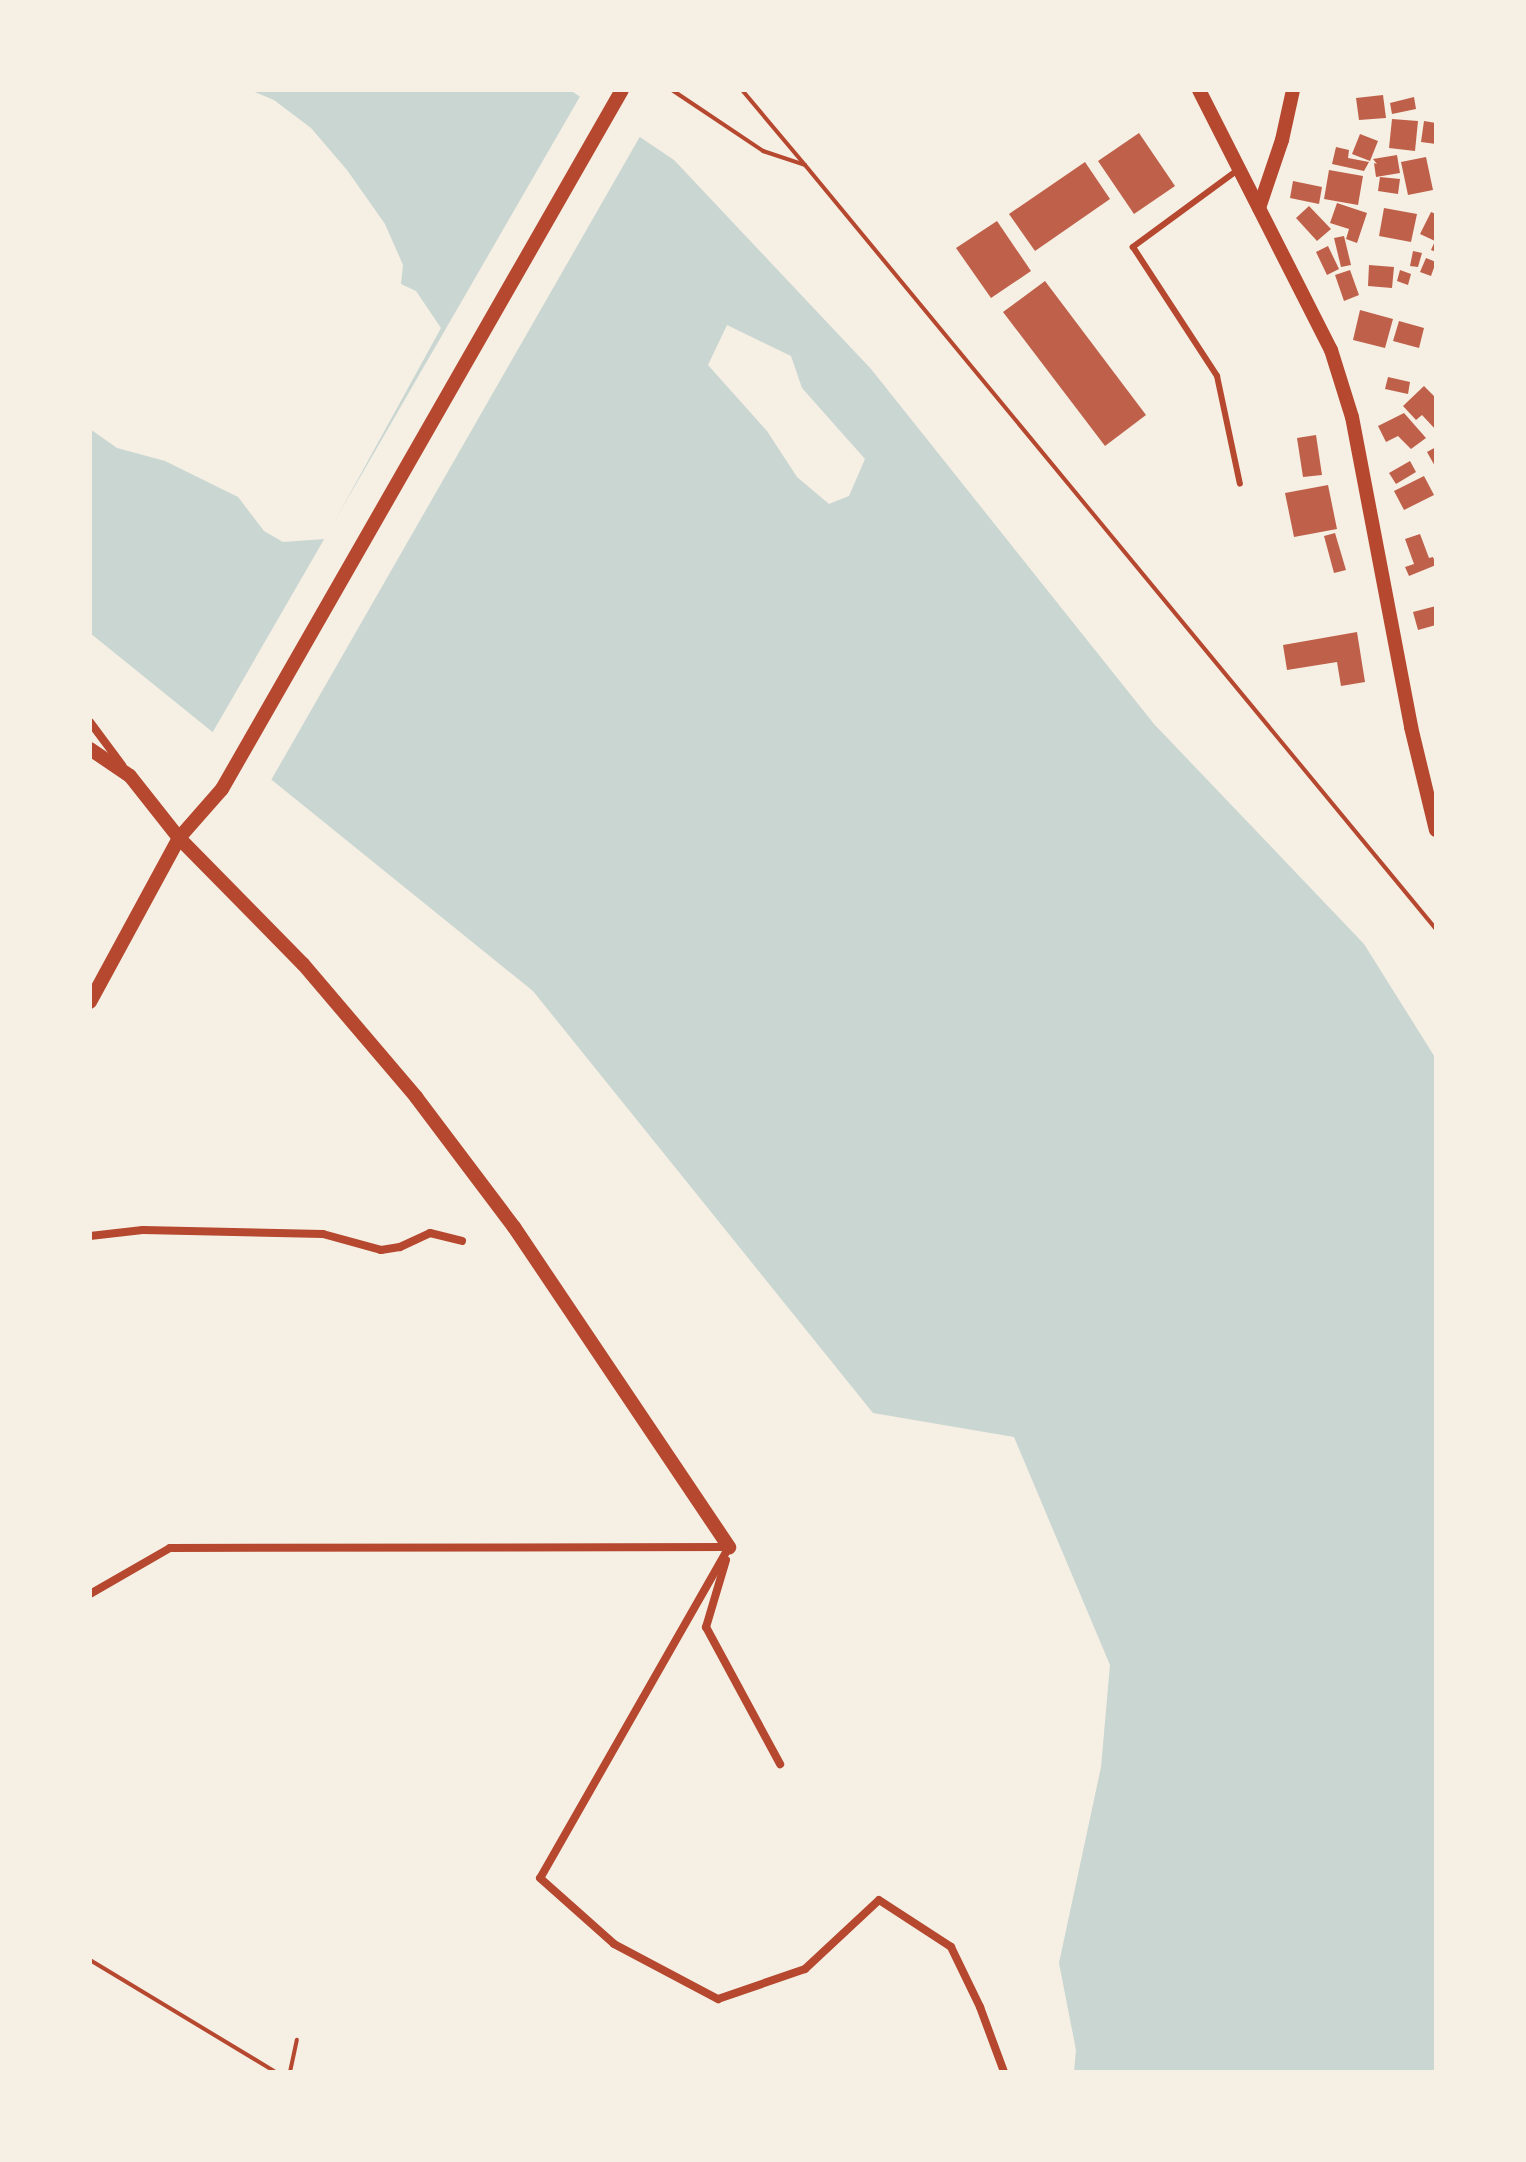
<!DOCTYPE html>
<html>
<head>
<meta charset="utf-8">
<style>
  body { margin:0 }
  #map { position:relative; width:1526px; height:2162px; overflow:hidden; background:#f6efe4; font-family:Literata,serif }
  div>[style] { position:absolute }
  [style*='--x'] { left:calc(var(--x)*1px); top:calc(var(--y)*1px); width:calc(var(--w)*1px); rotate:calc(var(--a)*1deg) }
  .water>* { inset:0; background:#c9d6d2 }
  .pier>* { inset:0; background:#f6efe4 }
  .building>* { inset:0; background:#bf614a }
  .path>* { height:4px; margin:-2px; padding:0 2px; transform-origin:2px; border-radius:2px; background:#b5482f }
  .service>* { height:6px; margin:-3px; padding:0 3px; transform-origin:3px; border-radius:3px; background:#b5482f }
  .minor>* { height:8px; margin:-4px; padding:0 4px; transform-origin:4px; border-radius:4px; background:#b5482f }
  .tertiary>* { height:14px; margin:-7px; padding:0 7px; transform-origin:7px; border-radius:7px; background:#b5482f }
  span { translate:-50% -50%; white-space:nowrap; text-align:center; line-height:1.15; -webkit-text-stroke:8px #f6efe4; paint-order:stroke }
  .frame { position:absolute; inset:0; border:92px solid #f6efe4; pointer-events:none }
</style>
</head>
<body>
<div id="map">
  <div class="water">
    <div style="clip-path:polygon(evenodd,250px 90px,570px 90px,674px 160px,871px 369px,1154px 724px,1364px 944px,1436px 1059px,1436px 2072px,1074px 2072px,1076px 2050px,1059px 1963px,1101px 1767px,1110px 1665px,1014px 1437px,873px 1413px,533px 991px,90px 633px,90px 429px,117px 448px,165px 461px,238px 497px,264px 531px,283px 542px,325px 539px,441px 328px,416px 291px,401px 284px,403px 265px,385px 224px,347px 170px,311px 128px,274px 100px,250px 90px,727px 325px,791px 356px,802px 388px,865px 459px,849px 496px,829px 504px,797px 477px,767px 431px,708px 365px,727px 325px)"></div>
  </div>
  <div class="pier">
    <div style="clip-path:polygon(582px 93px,642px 133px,270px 782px,211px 735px)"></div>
  </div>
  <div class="building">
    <div style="clip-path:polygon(1383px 95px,1386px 118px,1359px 120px,1356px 98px)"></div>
    <div style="clip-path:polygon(1414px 97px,1416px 109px,1392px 114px,1390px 103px)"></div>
    <div style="clip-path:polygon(1392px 119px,1418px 121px,1415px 151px,1389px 148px)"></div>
    <div style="clip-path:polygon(1424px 121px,1436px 123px,1436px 144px,1421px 142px)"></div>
    <div style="clip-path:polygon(1139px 133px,1175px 186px,1134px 214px,1098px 161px)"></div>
    <div style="clip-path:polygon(1360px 134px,1378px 141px,1370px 161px,1352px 154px)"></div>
    <div style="clip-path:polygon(1336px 147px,1349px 150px,1348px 158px,1369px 162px,1364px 171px,1332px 164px)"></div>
    <div style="clip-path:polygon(1397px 155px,1400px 173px,1376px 177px,1374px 163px,1377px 164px,1373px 159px)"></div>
    <div style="clip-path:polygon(1426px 157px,1433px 190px,1408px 195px,1401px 162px)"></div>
    <div style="clip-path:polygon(1085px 162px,1110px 199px,1035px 251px,1009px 214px)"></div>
    <div style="clip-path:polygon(1329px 170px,1363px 176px,1358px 205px,1324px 199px)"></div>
    <div style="clip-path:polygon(1380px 177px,1400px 179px,1398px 194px,1378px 191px)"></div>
    <div style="clip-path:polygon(1293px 181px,1322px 187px,1319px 204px,1290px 198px)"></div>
    <div style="clip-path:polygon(1337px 203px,1367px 213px,1357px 243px,1346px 239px,1349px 229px,1330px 223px)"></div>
    <div style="clip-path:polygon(1309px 206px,1331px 229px,1317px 241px,1296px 218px)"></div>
    <div style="clip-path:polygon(1384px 208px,1417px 214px,1411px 242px,1379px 236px)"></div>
    <div style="clip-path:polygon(1431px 212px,1436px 214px,1436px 252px,1431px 250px,1435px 241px,1420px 234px)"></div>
    <div style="clip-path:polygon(997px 221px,1031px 271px,991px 298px,956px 248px)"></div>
    <div style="clip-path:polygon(1344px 236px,1351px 265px,1341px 267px,1334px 238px)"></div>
    <div style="clip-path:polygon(1328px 246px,1339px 269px,1327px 275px,1316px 252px)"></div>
    <div style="clip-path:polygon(1413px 251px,1422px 253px,1418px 267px,1410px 266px)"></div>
    <div style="clip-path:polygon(1426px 258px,1436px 262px,1431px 276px,1420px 272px)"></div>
    <div style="clip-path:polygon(1369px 265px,1394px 267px,1392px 288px,1368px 286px)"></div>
    <div style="clip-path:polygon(1350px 270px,1359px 295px,1344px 301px,1335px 275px)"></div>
    <div style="clip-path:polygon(1400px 270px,1411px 274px,1408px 285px,1397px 281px)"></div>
    <div style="clip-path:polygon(1045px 281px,1146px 415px,1105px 446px,1003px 312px)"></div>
    <div style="clip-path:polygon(1360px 310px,1393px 319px,1385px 348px,1353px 340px)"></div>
    <div style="clip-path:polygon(1399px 321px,1424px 328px,1419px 348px,1393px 341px)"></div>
    <div style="clip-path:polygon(1388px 377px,1410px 382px,1408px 394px,1385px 389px)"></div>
    <div style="clip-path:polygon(1424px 386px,1436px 398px,1436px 430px,1422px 415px,1416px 420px,1403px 406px)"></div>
    <div style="clip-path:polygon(1404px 413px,1426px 438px,1411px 449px,1398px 436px,1386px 442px,1378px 426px)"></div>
    <div style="clip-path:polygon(1316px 435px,1322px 475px,1303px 477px,1297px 438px)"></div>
    <div style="clip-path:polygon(1436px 447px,1436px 468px,1427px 452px)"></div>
    <div style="clip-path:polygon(1410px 461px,1416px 472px,1396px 484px,1389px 473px)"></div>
    <div style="clip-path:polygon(1424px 476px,1434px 495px,1404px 510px,1394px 491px)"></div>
    <div style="clip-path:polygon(1328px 485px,1337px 529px,1294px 537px,1285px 493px)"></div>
    <div style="clip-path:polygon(1335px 533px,1346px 570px,1334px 573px,1324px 536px)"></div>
    <div style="clip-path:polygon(1420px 534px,1429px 558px,1433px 557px,1436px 565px,1409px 576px,1405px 567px,1414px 564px,1405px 539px)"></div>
    <div style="clip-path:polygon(1436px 606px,1436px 625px,1418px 630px,1413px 612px)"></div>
    <div style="clip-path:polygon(1357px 632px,1365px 682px,1341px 686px,1337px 662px,1287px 670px,1283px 645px)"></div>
  </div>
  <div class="path">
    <div style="--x:672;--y:90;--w:110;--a:33.8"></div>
    <div style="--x:763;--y:151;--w:44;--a:18.4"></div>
    <div style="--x:805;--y:165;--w:991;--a:50.45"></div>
    <div style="--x:742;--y:90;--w:98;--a:50"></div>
    <div style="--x:90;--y:1960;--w:217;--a:31.1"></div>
    <div style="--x:290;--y:2072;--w:33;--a:-78"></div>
  </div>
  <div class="service">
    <div style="--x:1239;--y:169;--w:132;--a:143.7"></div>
    <div style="--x:1133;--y:247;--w:154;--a:56.9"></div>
    <div style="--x:1217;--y:376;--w:110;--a:78"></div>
  </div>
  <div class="minor">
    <div style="--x:90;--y:722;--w:54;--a:53.3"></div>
    <div style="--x:90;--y:1236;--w:53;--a:-6.5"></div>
    <div style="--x:143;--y:1230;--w:180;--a:1.3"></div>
    <div style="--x:323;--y:1234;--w:60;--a:15.4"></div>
    <div style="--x:381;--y:1250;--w:19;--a:-9"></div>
    <div style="--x:400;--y:1247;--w:33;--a:-25"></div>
    <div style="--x:430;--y:1233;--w:33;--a:14"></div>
    <div style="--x:729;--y:1547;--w:381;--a:119.7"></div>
    <div style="--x:540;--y:1878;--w:99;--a:41.7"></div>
    <div style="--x:614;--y:1944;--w:118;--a:27.9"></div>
    <div style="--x:718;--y:1999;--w:92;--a:-19"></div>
    <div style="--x:805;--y:1969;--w:101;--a:-43"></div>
    <div style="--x:879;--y:1900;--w:86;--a:33.1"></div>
    <div style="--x:951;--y:1947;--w:67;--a:64.2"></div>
    <div style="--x:980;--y:2007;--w:69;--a:69.7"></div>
    <div style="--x:726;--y:1560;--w:70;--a:106.6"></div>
    <div style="--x:706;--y:1627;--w:156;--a:61.6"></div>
    <div style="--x:90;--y:1594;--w:92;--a:-29.9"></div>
    <div style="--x:170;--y:1548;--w:559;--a:-0.1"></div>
  </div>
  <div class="tertiary">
    <div style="--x:1199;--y:90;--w:292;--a:63.1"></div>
    <div style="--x:1331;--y:350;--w:70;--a:72.6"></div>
    <div style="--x:1352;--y:417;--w:316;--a:79.2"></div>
    <div style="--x:1411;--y:727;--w:106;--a:76.4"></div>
    <div style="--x:1259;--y:208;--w:72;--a:-71.3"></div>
    <div style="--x:1282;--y:140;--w:51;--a:-77.6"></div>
    <div style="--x:90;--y:749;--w:48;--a:34"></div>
    <div style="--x:130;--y:776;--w:79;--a:51.7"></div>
    <div style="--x:179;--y:838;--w:177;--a:45.5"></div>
    <div style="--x:303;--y:964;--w:175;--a:49.6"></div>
    <div style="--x:416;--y:1097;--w:163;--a:53"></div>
    <div style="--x:514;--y:1227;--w:386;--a:56.1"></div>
    <div style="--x:90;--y:1002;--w:187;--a:-61.5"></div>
    <div style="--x:179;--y:838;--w:65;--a:-48.7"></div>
    <div style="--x:222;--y:789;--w:805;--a:-60.22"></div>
  </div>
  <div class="frame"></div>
</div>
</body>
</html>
